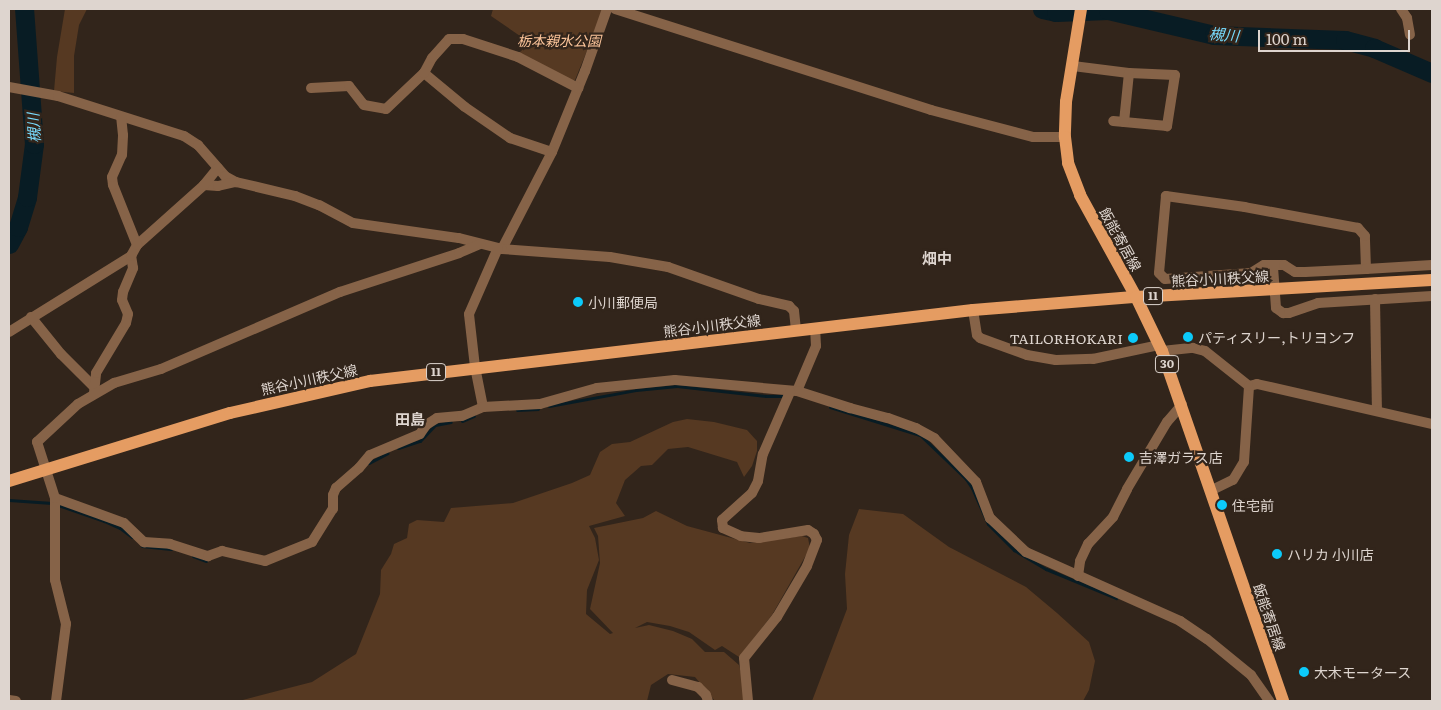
<!DOCTYPE html>
<html>
<head>
<meta charset="utf-8">
<style>
  body { margin:0 }
  #map { position:relative; width:1441px; height:710px; overflow:hidden; background:#32251b; font-family:Literata,"Noto Sans JP",serif }
  div>[style] { position:absolute }
  [style*='--x'] { left:calc(var(--x)*1px); top:calc(var(--y)*1px); width:calc(var(--w)*1px); rotate:calc(var(--a)*1deg) }
  .green>* { inset:0; background:#563922 }
  .stream>* { height:3px; margin:-1.5px; padding:0 1.5px; transform-origin:1.5px; border-radius:1.5px; background:#081c24 }
  .river>* { height:19px; margin:-9.5px; padding:0 9.5px; transform-origin:9.5px; border-radius:9.5px; background:#081c24 }
  .minor>* { height:10px; margin:-5px; padding:0 5px; transform-origin:5px; border-radius:5px; background:#866348 }
  .primary>* { height:12px; margin:-6px; padding:0 6px; transform-origin:6px; border-radius:6px; background:#e59c62 }
  .dots>* { width:14px; height:14px; translate:-50% -50%; box-sizing:border-box; border:2px solid #32251b; border-radius:50% }
  span { translate:-50% -50%; white-space:nowrap; text-align:center; line-height:1.15; -webkit-text-stroke:4.5px #32251b; paint-order:stroke }
  .shield-label span { padding:1px 4px; background:#32251b; border:1px solid; border-radius:4px; -webkit-text-stroke-width:0 }
  .shield-label { font-size:12px; color:#ded5cf; font-weight:700 }
  .park-label { font-size:14px; color:#fac399; font-style:italic }
  .street-label { font-size:14px; color:#ded5cf }
  .poi-label { font-size:14px; color:#ded5cf }
  .left { translate:0 -50%; text-align:left }
  .right { translate:-100% -50%; text-align:right }
  .water-label { font-size:15px; color:#78dcfe; font-style:italic }
  .neighbourhood-label { font-size:15px; color:#ded5cf; font-weight:700 }
  .frame { position:absolute; inset:0; border:10px solid #ded5cf; pointer-events:none }
  .scale { position:absolute; left:1258px; top:30px; width:152px; height:22px; box-sizing:border-box; border:2px solid #ded5cf; border-top:0; padding-left:6px; font-size:15px; line-height:18px; white-space:nowrap; color:#ded5cf; -webkit-text-stroke:4px #32251b; paint-order:stroke }
</style>
</head>
<body>
<div id="map">
  <div class="green">
    <div style="clip-path:polygon(65px 9px,87px 9px,79px 25px,74px 56px,74px 93px,54px 91px,57px 57px)"></div>
    <div style="clip-path:polygon(493px 9px,604px 9px,575px 80px,570px 81px,520px 54px,523px 38px,491px 16px)"></div>
    <div style="clip-path:polygon(687px 419px,714px 422px,747px 430px,757px 441px,757px 451px,752px 466px,744px 477px,737px 462px,688px 447px,668px 449px,652px 465px,641px 466px,625px 480px,616px 503px,625px 516px,589px 526px,595px 538px,599px 560px,587px 590px,586px 614px,610px 634px,613px 633px,590px 609px,600px 563px,598px 536px,594px 528px,643px 518px,656px 511px,687px 526px,750px 543px,802px 536px,808px 538px,810px 548px,772px 615px,739px 657px,722px 646px,715px 650px,689px 632px,670px 626px,647px 622px,635px 628px,649px 625px,673px 631px,692px 639px,705px 652px,724px 652px,739px 665px,743px 680px,745px 701px,715px 701px,695px 677px,668px 674px,651px 685px,647px 701px,239px 701px,312px 682px,356px 654px,380px 594px,381px 570px,391px 554px,394px 544px,407px 538px,409px 524px,417px 520px,444px 522px,451px 508px,513px 503px,572px 483px,590px 475px,600px 452px,612px 444px,630px 442px,673px 422px)"></div>
    <div style="clip-path:polygon(859px 509px,903px 514px,949px 547px,1026px 587px,1057px 613px,1089px 642px,1095px 661px,1089px 690px,1083px 701px,812px 701px,847px 609px,845px 574px,849px 535px)"></div>
  </div>
  <div class="stream">
    <div style="--x:549;--y:406;--w:88;--a:-10.4"></div>
    <div style="--x:636;--y:390;--w:41;--a:-5.6"></div>
    <div style="--x:677;--y:386;--w:90;--a:6.4"></div>
    <div style="--x:766;--y:396;--w:19;--a:0"></div>
    <div style="--x:830;--y:407;--w:94;--a:17.3"></div>
    <div style="--x:920;--y:435;--w:64;--a:43.7"></div>
    <div style="--x:966;--y:479;--w:11;--a:56"></div>
    <div style="--x:972;--y:488;--w:39;--a:66"></div>
    <div style="--x:988;--y:524;--w:37;--a:45"></div>
    <div style="--x:1014;--y:550;--w:37;--a:31"></div>
    <div style="--x:1046;--y:569;--w:76;--a:22.5"></div>
    <div style="--x:517;--y:410;--w:21;--a:-3"></div>
    <div style="--x:462;--y:421;--w:13;--a:-23"></div>
    <div style="--x:398;--y:448;--w:23;--a:-18"></div>
    <div style="--x:420;--y:441;--w:22;--a:-47"></div>
    <div style="--x:435;--y:425;--w:16;--a:-11"></div>
    <div style="--x:369;--y:463;--w:21;--a:-28"></div>
    <div style="--x:9;--y:500;--w:43;--a:4"></div>
    <div style="--x:58;--y:505;--w:49;--a:19.2"></div>
    <div style="--x:104;--y:521;--w:17;--a:24"></div>
    <div style="--x:120;--y:528;--w:15;--a:37"></div>
    <div style="--x:142;--y:546;--w:29;--a:6"></div>
    <div style="--x:193;--y:556;--w:14;--a:21"></div>
  </div>
  <div class="river">
    <div style="--x:1042;--y:9;--w:14;--a:12"></div>
    <div style="--x:1056;--y:12;--w:52;--a:-2.2"></div>
    <div style="--x:1108;--y:10;--w:109;--a:13.3"></div>
    <div style="--x:1214;--y:35;--w:131;--a:2.2"></div>
    <div style="--x:1345;--y:40;--w:30;--a:15"></div>
    <div style="--x:1374;--y:48;--w:63;--a:23.3"></div>
    <div style="--x:9;--y:244;--w:19;--a:-62"></div>
    <div style="--x:18;--y:227;--w:31;--a:-73"></div>
    <div style="--x:27;--y:197;--w:53;--a:-82.5"></div>
    <div style="--x:34;--y:144;--w:135;--a:-94.2"></div>
  </div>
  <div class="minor">
    <div style="--x:607;--y:9;--w:66;--a:109.5"></div>
    <div style="--x:585;--y:71;--w:87;--a:112.2"></div>
    <div style="--x:552;--y:152;--w:109;--a:117.3"></div>
    <div style="--x:502;--y:249;--w:108;--a:4.2"></div>
    <div style="--x:610;--y:257;--w:59;--a:9.8"></div>
    <div style="--x:668;--y:267;--w:96;--a:19.4"></div>
    <div style="--x:759;--y:299;--w:31;--a:13"></div>
    <div style="--x:789;--y:306;--w:7;--a:45"></div>
    <div style="--x:794;--y:311;--w:19;--a:84"></div>
    <div style="--x:615;--y:9;--w:332;--a:17.7"></div>
    <div style="--x:931;--y:110;--w:106;--a:14.8"></div>
    <div style="--x:1033;--y:137;--w:32;--a:0"></div>
    <div style="--x:1401;--y:9;--w:11;--a:56"></div>
    <div style="--x:1407;--y:18;--w:17;--a:80"></div>
    <div style="--x:1073;--y:66;--w:56;--a:7.1"></div>
    <div style="--x:1129;--y:73;--w:46;--a:2.5"></div>
    <div style="--x:1175;--y:75;--w:52;--a:98.9"></div>
    <div style="--x:1167;--y:126;--w:54;--a:-174.7"></div>
    <div style="--x:424;--y:73;--w:53;--a:39.7"></div>
    <div style="--x:465;--y:107;--w:55;--a:34.6"></div>
    <div style="--x:510;--y:138;--w:44;--a:18.4"></div>
    <div style="--x:9;--y:87;--w:50;--a:10.4"></div>
    <div style="--x:58;--y:96;--w:132;--a:17.6"></div>
    <div style="--x:184;--y:136;--w:17;--a:33"></div>
    <div style="--x:198;--y:145;--w:41;--a:48.9"></div>
    <div style="--x:225;--y:176;--w:13;--a:29"></div>
    <div style="--x:236;--y:182;--w:61;--a:13.3"></div>
    <div style="--x:295;--y:196;--w:26;--a:21"></div>
    <div style="--x:319;--y:205;--w:38;--a:28"></div>
    <div style="--x:353;--y:223;--w:107;--a:8.1"></div>
    <div style="--x:459;--y:238;--w:44;--a:14.3"></div>
    <div style="--x:311;--y:88;--w:38;--a:-3"></div>
    <div style="--x:349;--y:86;--w:24;--a:52"></div>
    <div style="--x:364;--y:105;--w:22;--a:10"></div>
    <div style="--x:386;--y:109;--w:52;--a:-43.5"></div>
    <div style="--x:424;--y:73;--w:17;--a:-62"></div>
    <div style="--x:432;--y:58;--w:25;--a:-48"></div>
    <div style="--x:449;--y:39;--w:14;--a:0"></div>
    <div style="--x:463;--y:39;--w:58;--a:18.1"></div>
    <div style="--x:518;--y:57;--w:68;--a:27.3"></div>
    <div style="--x:1124;--y:122;--w:49;--a:-84.2"></div>
    <div style="--x:204;--y:185;--w:14;--a:4"></div>
    <div style="--x:218;--y:186;--w:18;--a:-13"></div>
    <div style="--x:137;--y:245;--w:90;--a:-41.8"></div>
    <div style="--x:204;--y:185;--w:22;--a:-51"></div>
    <div style="--x:1273;--y:267;--w:41;--a:85.8"></div>
    <div style="--x:1276;--y:308;--w:9;--a:36"></div>
    <div style="--x:1283;--y:313;--w:6;--a:0"></div>
    <div style="--x:1289;--y:313;--w:31;--a:-19"></div>
    <div style="--x:1318;--y:303;--w:114;--a:-3.5"></div>
    <div style="--x:1366;--y:269;--w:33;--a:-92"></div>
    <div style="--x:1365;--y:236;--w:11;--a:-131"></div>
    <div style="--x:1358;--y:228;--w:115;--a:-169.5"></div>
    <div style="--x:1245;--y:207;--w:80;--a:-172.1"></div>
    <div style="--x:1166;--y:196;--w:77;--a:95.2"></div>
    <div style="--x:1159;--y:273;--w:8;--a:45"></div>
    <div style="--x:1165;--y:279;--w:86;--a:-4"></div>
    <div style="--x:1251;--y:273;--w:15;--a:-32"></div>
    <div style="--x:1264;--y:265;--w:20;--a:0"></div>
    <div style="--x:1284;--y:265;--w:13;--a:32"></div>
    <div style="--x:1295;--y:272;--w:10;--a:0"></div>
    <div style="--x:1305;--y:272;--w:61;--a:-2.8"></div>
    <div style="--x:1366;--y:269;--w:66;--a:-3.5"></div>
    <div style="--x:1375;--y:299;--w:111;--a:89"></div>
    <div style="--x:973;--y:310;--w:25;--a:81"></div>
    <div style="--x:977;--y:335;--w:4;--a:45"></div>
    <div style="--x:980;--y:338;--w:50;--a:19.9"></div>
    <div style="--x:1027;--y:355;--w:29;--a:10"></div>
    <div style="--x:1056;--y:360;--w:37;--a:-2"></div>
    <div style="--x:1093;--y:359;--w:67;--a:-12"></div>
    <div style="--x:31;--y:317;--w:48;--a:51"></div>
    <div style="--x:61;--y:354;--w:45;--a:45"></div>
    <div style="--x:9;--y:332;--w:144;--a:-31.9"></div>
    <div style="--x:1162;--y:351;--w:31;--a:-6"></div>
    <div style="--x:1193;--y:348;--w:12;--a:14"></div>
    <div style="--x:1205;--y:351;--w:56;--a:38.5"></div>
    <div style="--x:797;--y:391;--w:49;--a:-67.1"></div>
    <div style="--x:816;--y:346;--w:18;--a:-93"></div>
    <div style="--x:94;--y:393;--w:20;--a:-84"></div>
    <div style="--x:96;--y:373;--w:58;--a:-59"></div>
    <div style="--x:126;--y:323;--w:9;--a:-77"></div>
    <div style="--x:128;--y:314;--w:15;--a:-113"></div>
    <div style="--x:122;--y:300;--w:8;--a:-83"></div>
    <div style="--x:123;--y:292;--w:26;--a:-67"></div>
    <div style="--x:133;--y:268;--w:12;--a:-99"></div>
    <div style="--x:131;--y:256;--w:13;--a:-61"></div>
    <div style="--x:137;--y:245;--w:65;--a:-111.8"></div>
    <div style="--x:113;--y:185;--w:8;--a:-97"></div>
    <div style="--x:112;--y:177;--w:24;--a:-66"></div>
    <div style="--x:122;--y:155;--w:20;--a:-87"></div>
    <div style="--x:123;--y:135;--w:18;--a:-96"></div>
    <div style="--x:483;--y:407;--w:41;--a:-101.3"></div>
    <div style="--x:475;--y:367;--w:53;--a:-96.5"></div>
    <div style="--x:469;--y:314;--w:72;--a:-66.3"></div>
    <div style="--x:1210;--y:491;--w:25;--a:-26"></div>
    <div style="--x:1233;--y:480;--w:21;--a:-59"></div>
    <div style="--x:1244;--y:462;--w:76;--a:-86.2"></div>
    <div style="--x:1249;--y:386;--w:8;--a:-14"></div>
    <div style="--x:1257;--y:384;--w:180;--a:12.9"></div>
    <div style="--x:55;--y:498;--w:73;--a:19.9"></div>
    <div style="--x:124;--y:523;--w:28;--a:44"></div>
    <div style="--x:144;--y:542;--w:26;--a:4"></div>
    <div style="--x:170;--y:544;--w:40;--a:18"></div>
    <div style="--x:208;--y:556;--w:15;--a:-20"></div>
    <div style="--x:222;--y:551;--w:44;--a:13.1"></div>
    <div style="--x:265;--y:561;--w:51;--a:-22"></div>
    <div style="--x:312;--y:542;--w:39;--a:-58"></div>
    <div style="--x:333;--y:509;--w:14;--a:-90"></div>
    <div style="--x:333;--y:495;--w:8;--a:-67"></div>
    <div style="--x:336;--y:488;--w:30;--a:-41"></div>
    <div style="--x:359;--y:468;--w:17;--a:-50"></div>
    <div style="--x:370;--y:455;--w:54;--a:-22.8"></div>
    <div style="--x:420;--y:434;--w:11;--a:-56"></div>
    <div style="--x:426;--y:425;--w:13;--a:-32"></div>
    <div style="--x:437;--y:418;--w:25;--a:-5"></div>
    <div style="--x:462;--y:416;--w:23;--a:-23"></div>
    <div style="--x:483;--y:407;--w:57;--a:-3"></div>
    <div style="--x:540;--y:404;--w:59;--a:-15.7"></div>
    <div style="--x:597;--y:388;--w:78;--a:-5.9"></div>
    <div style="--x:675;--y:380;--w:122;--a:5.2"></div>
    <div style="--x:797;--y:391;--w:56;--a:17.8"></div>
    <div style="--x:850;--y:408;--w:39;--a:15"></div>
    <div style="--x:888;--y:418;--w:30;--a:20"></div>
    <div style="--x:916;--y:428;--w:21;--a:29"></div>
    <div style="--x:934;--y:438;--w:61;--a:46.3"></div>
    <div style="--x:976;--y:482;--w:39;--a:69"></div>
    <div style="--x:990;--y:518;--w:50;--a:43.4"></div>
    <div style="--x:1026;--y:552;--w:169;--a:24.1"></div>
    <div style="--x:1180;--y:621;--w:32;--a:34"></div>
    <div style="--x:1207;--y:639;--w:57;--a:39.3"></div>
    <div style="--x:1251;--y:675;--w:32;--a:55"></div>
    <div style="--x:1078;--y:576;--w:15;--a:-82"></div>
    <div style="--x:1080;--y:561;--w:19;--a:-65"></div>
    <div style="--x:1088;--y:544;--w:37;--a:-47"></div>
    <div style="--x:1113;--y:517;--w:31;--a:-63"></div>
    <div style="--x:1127;--y:489;--w:78;--a:-59.2"></div>
    <div style="--x:1167;--y:422;--w:23;--a:-49"></div>
    <div style="--x:672;--y:680;--w:27;--a:15"></div>
    <div style="--x:698;--y:687;--w:11;--a:45"></div>
    <div style="--x:706;--y:695;--w:6;--a:72"></div>
    <div style="--x:9;--y:700;--w:7;--a:8"></div>
    <div style="--x:56;--y:701;--w:78;--a:-82.6"></div>
    <div style="--x:66;--y:624;--w:45;--a:-104"></div>
    <div style="--x:55;--y:580;--w:82;--a:-90"></div>
    <div style="--x:55;--y:498;--w:59;--a:-107.8"></div>
    <div style="--x:37;--y:442;--w:56;--a:-42.8"></div>
    <div style="--x:78;--y:404;--w:42;--a:-30.3"></div>
    <div style="--x:114;--y:383;--w:49;--a:-16.6"></div>
    <div style="--x:161;--y:369;--w:195;--a:-23.3"></div>
    <div style="--x:340;--y:292;--w:125;--a:-18.1"></div>
    <div style="--x:459;--y:253;--w:23;--a:-23"></div>
    <div style="--x:748;--y:701;--w:43;--a:-95.3"></div>
    <div style="--x:744;--y:658;--w:53;--a:-51.2"></div>
    <div style="--x:777;--y:617;--w:59;--a:-59.5"></div>
    <div style="--x:807;--y:566;--w:28;--a:-69"></div>
    <div style="--x:817;--y:540;--w:7;--a:-117"></div>
    <div style="--x:814;--y:534;--w:7;--a:-146"></div>
    <div style="--x:808;--y:530;--w:50;--a:170.7"></div>
    <div style="--x:759;--y:538;--w:18;--a:-174"></div>
    <div style="--x:741;--y:536;--w:20;--a:-156"></div>
    <div style="--x:723;--y:528;--w:8;--a:-97"></div>
    <div style="--x:722;--y:520;--w:40;--a:-42"></div>
    <div style="--x:752;--y:493;--w:13;--a:-63"></div>
    <div style="--x:758;--y:481;--w:27;--a:-80"></div>
    <div style="--x:763;--y:454;--w:68;--a:-66.5"></div>
  </div>
  <div class="primary">
    <div style="--x:1081;--y:9;--w:94;--a:99.2"></div>
    <div style="--x:1066;--y:102;--w:35;--a:92"></div>
    <div style="--x:1065;--y:137;--w:26;--a:83"></div>
    <div style="--x:1068;--y:163;--w:34;--a:69"></div>
    <div style="--x:1080;--y:195;--w:116;--a:61.2"></div>
    <div style="--x:1136;--y:297;--w:60;--a:64.3"></div>
    <div style="--x:1162;--y:351;--w:370;--a:70.9"></div>
    <div style="--x:9;--y:481;--w:231;--a:-17.1"></div>
    <div style="--x:230;--y:413;--w:144;--a:-12.9"></div>
    <div style="--x:370;--y:381;--w:607;--a:-6.72"></div>
    <div style="--x:973;--y:310;--w:164;--a:-4.6"></div>
    <div style="--x:1136;--y:297;--w:296;--a:-3.3"></div>
  </div>
  <div class="dots">
    <div style="left:578px;top:302px;background:#0ccafa"></div>
    <div style="left:1188px;top:337px;background:#0ccafa"></div>
    <div style="left:1133px;top:338px;background:#0ccafa"></div>
    <div style="left:1129px;top:457px;background:#0ccafa"></div>
    <div style="left:1222px;top:505px;background:#0ccafa"></div>
    <div style="left:1277px;top:554px;background:#0ccafa"></div>
    <div style="left:1304px;top:672px;background:#0ccafa"></div>
  </div>
  <div class="shield-label">
    <span style="left:1153px;top:296px">11</span>
    <span style="left:1167px;top:364px">30</span>
    <span style="left:436px;top:372px">11</span>
  </div>
  <div class="park-label">
    <span style="left:559px;top:40px">栃本親水公園</span>
  </div>
  <div class="street-label">
    <span style="left:1121px;top:239px;rotate:61deg">飯能寄居線</span>
    <span style="left:1220px;top:278px;rotate:-3deg">熊谷小川秩父線</span>
    <span style="left:712px;top:325px;rotate:-7deg">熊谷小川秩父線</span>
    <span style="left:309px;top:379px;rotate:-12deg">熊谷小川秩父線</span>
    <span style="left:1270px;top:617px;rotate:71deg">飯能寄居線</span>
  </div>
  <div class="poi-label">
    <span class="left" style="left:588px;top:302px">小川郵便局</span>
    <span class="left" style="left:1198px;top:337px">パティスリー,トリヨンフ</span>
    <span class="right" style="left:1123px;top:338px">TAILORHOKARI</span>
    <span class="left" style="left:1139px;top:457px">吉澤ガラス店</span>
    <span class="left" style="left:1232px;top:505px">住宅前</span>
    <span class="left" style="left:1287px;top:554px">ハリカ 小川店</span>
    <span class="left" style="left:1314px;top:672px">大木モータース</span>
  </div>
  <div class="water-label">
    <span style="left:1224px;top:34px;rotate:5deg">槻川</span>
    <span style="left:33px;top:128px;rotate:-93deg">槻川</span>
  </div>
  <div class="neighbourhood-label">
    <span style="left:937px;top:258px">畑中</span>
    <span style="left:410px;top:419px">田島</span>
  </div>
  <div class="frame"></div>
  <div class="scale">100 m</div>
</div>
</body>
</html>
